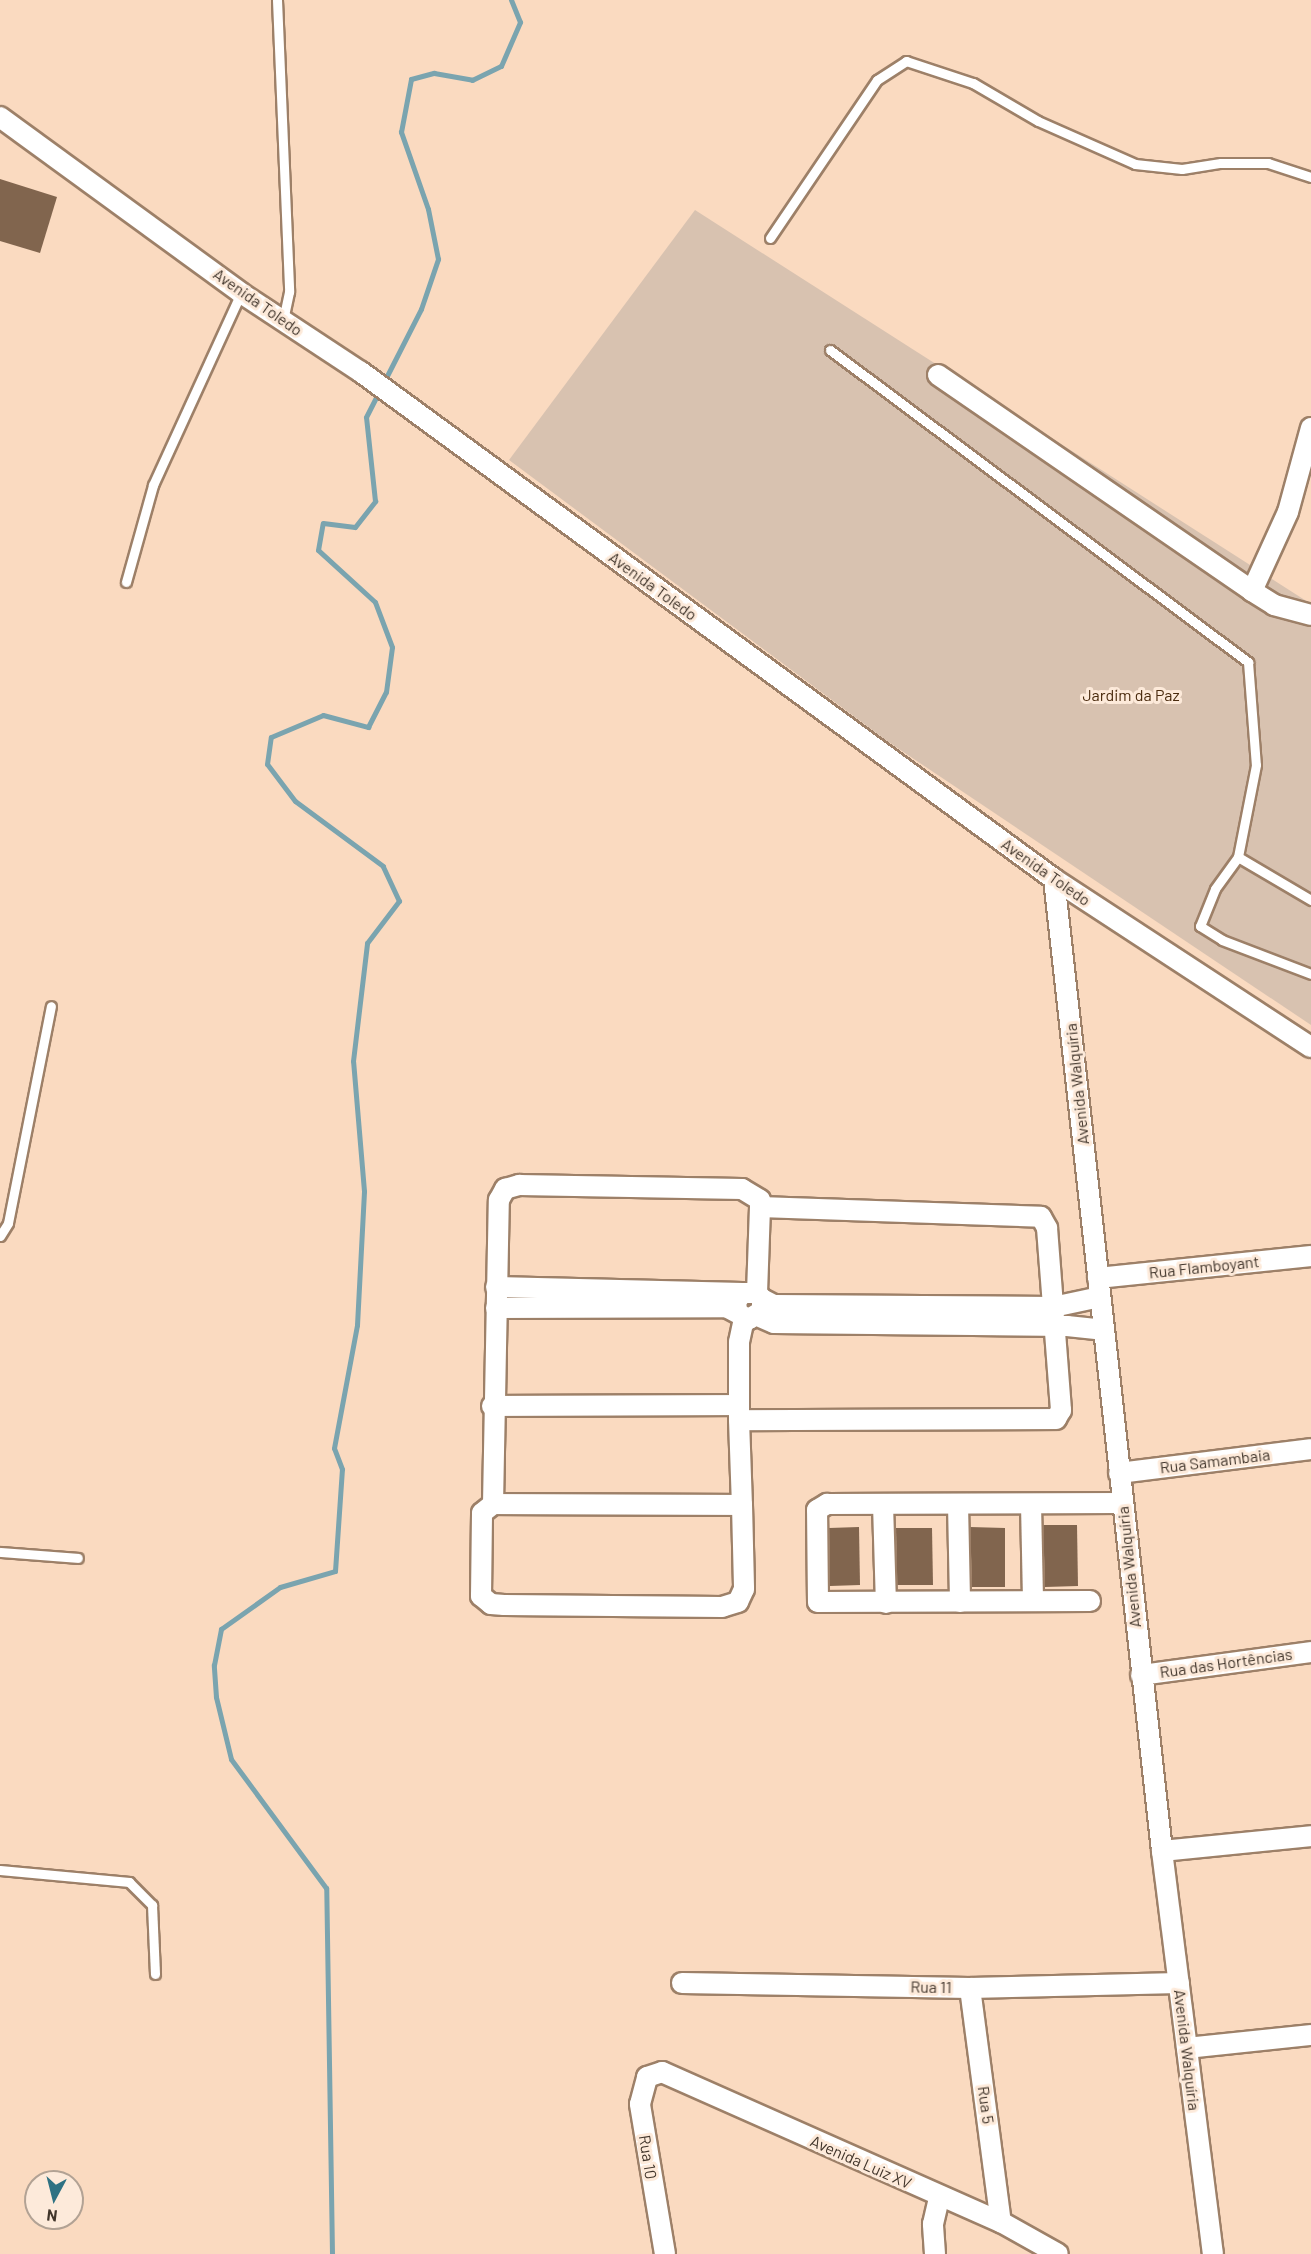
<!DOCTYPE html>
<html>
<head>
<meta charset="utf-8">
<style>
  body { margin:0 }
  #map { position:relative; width:1311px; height:2254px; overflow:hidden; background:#fadac0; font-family:Barlow,sans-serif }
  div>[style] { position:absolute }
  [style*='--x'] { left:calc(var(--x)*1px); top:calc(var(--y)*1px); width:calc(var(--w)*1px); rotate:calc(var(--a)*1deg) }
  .green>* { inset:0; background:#d8c2b0 }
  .stream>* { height:5px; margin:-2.5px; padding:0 2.5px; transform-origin:2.5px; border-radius:2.5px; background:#7aa4af }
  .building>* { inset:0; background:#81654e }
  .roads { filter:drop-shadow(2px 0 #9d8068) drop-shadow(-2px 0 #9d8068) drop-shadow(0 2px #9d8068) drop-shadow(0 -2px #9d8068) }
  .service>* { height:9px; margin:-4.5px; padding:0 4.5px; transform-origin:4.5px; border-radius:4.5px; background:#fff }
  .minor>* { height:20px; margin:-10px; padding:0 10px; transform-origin:10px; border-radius:10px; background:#fff }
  span { translate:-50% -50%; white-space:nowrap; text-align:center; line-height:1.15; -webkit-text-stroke:6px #fdeada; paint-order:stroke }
  .street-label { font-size:16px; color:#41352b }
  .park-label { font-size:16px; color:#492a0d }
  .north { position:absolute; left:24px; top:2170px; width:60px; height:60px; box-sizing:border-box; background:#fdeada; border:2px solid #b2a294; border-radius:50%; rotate:187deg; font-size:16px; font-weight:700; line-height:24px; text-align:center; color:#41352b }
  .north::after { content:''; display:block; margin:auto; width:21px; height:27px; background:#2f7283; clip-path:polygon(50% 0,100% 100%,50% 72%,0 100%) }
</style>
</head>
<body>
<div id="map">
  <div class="green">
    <div style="clip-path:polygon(695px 210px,1311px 604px,1311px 1025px,887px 741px,509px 460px)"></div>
  </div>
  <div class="stream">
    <div style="--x:332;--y:2254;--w:366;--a:-90.9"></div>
    <div style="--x:326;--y:1888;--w:160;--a:-126.4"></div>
    <div style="--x:231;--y:1759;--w:64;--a:-103.6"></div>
    <div style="--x:216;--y:1697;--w:32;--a:-94"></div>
    <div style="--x:214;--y:1665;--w:37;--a:-79"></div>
    <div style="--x:221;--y:1629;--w:72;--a:-35.4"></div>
    <div style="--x:280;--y:1587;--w:57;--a:-16.2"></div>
    <div style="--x:335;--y:1571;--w:102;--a:-86.1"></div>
    <div style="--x:342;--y:1469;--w:22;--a:-111"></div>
    <div style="--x:334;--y:1448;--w:125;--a:-79.4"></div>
    <div style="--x:357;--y:1325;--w:134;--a:-87"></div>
    <div style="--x:364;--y:1191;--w:130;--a:-94.8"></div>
    <div style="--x:353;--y:1061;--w:119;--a:-83.2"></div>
    <div style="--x:367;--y:943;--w:53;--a:-52.7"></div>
    <div style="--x:399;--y:901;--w:38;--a:-115"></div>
    <div style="--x:383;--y:866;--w:109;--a:-143.5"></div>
    <div style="--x:295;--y:801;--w:46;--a:-127.1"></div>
    <div style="--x:267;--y:764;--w:27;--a:-82"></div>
    <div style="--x:271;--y:737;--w:56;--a:-22.9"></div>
    <div style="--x:323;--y:715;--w:47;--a:14.9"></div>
    <div style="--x:368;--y:727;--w:39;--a:-63"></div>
    <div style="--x:386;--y:692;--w:45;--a:-82.4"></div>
    <div style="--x:392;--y:647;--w:48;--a:-110.7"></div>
    <div style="--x:375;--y:602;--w:77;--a:-137.6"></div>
    <div style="--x:318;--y:550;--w:27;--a:-80"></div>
    <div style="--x:323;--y:523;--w:32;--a:7"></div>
    <div style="--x:355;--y:527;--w:33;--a:-52"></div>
    <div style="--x:375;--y:501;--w:84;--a:-96.1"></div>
    <div style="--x:366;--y:417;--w:121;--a:-63"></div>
    <div style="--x:421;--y:309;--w:53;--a:-71.2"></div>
    <div style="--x:438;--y:259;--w:51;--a:-101.3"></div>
    <div style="--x:428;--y:209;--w:82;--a:-109.3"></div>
    <div style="--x:401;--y:132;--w:54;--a:-79.3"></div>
    <div style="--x:411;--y:79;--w:24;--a:-15"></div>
    <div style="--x:434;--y:73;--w:39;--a:10"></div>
    <div style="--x:472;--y:80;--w:32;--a:-26"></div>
    <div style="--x:501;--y:66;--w:48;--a:-66.6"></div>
    <div style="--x:520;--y:22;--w:24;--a:-112"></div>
  </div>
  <div class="building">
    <div style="clip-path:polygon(0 179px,57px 197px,40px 253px,0 241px)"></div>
    <div style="clip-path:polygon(1043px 1525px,1077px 1525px,1078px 1586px,1045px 1587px)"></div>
    <div style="clip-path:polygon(859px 1527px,860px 1585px,830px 1586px,829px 1528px)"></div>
    <div style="clip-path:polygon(970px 1527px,1005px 1528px,1005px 1587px,972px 1587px)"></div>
    <div style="clip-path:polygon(896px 1528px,932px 1528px,933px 1585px,897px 1585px)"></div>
  </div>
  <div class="roads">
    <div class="service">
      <div style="--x:277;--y:0;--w:292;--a:87.6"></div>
      <div style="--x:289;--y:292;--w:30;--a:102"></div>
      <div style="--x:770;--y:238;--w:191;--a:-55.9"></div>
      <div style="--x:877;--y:80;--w:35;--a:-33"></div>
      <div style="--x:906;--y:61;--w:71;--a:18.2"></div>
      <div style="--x:973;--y:83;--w:75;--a:30.3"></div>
      <div style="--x:1038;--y:121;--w:106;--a:23.9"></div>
      <div style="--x:1135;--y:164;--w:47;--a:6.1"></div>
      <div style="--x:1182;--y:169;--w:39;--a:-9"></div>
      <div style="--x:1221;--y:163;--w:47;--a:0"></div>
      <div style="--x:1268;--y:163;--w:45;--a:18"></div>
      <div style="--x:830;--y:350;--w:522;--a:36.74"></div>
      <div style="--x:1248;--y:662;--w:103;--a:85.6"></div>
      <div style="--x:1256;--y:765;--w:94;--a:101.1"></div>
      <div style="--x:1238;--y:857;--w:85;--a:30.5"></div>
      <div style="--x:126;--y:582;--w:101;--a:-74.4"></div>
      <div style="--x:153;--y:485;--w:211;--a:-65.4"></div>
      <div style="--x:1238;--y:857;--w:39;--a:126"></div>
      <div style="--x:1215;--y:889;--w:40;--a:112"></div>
      <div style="--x:1200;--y:926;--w:26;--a:32"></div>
      <div style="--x:1222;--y:940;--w:95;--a:20.9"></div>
      <div style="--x:0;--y:1236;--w:15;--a:-58"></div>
      <div style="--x:8;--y:1223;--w:221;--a:-78.8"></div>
      <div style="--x:0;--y:1552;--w:78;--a:4.4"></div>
      <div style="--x:0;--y:1870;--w:130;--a:5.3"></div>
      <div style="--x:129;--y:1882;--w:33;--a:45"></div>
      <div style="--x:152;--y:1905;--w:69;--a:87.5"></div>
    </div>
    <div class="minor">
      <div style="--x:0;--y:117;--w:298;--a:36.1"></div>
      <div style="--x:241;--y:293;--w:144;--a:33.4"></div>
      <div style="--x:361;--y:372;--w:859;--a:36.19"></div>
      <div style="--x:1054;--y:879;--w:307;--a:33.2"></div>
      <div style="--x:938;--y:375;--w:381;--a:34.5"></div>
      <div style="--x:1311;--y:428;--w:87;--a:105.3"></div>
      <div style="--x:1288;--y:512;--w:87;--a:114.5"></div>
      <div style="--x:1252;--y:591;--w:26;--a:32"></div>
      <div style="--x:1274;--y:605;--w:38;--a:15"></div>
      <div style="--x:1054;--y:879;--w:978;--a:83.66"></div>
      <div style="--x:1162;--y:1851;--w:406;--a:82.8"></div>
      <div style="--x:1098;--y:1278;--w:214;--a:-5.9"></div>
      <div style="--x:496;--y:1287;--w:247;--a:1.4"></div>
      <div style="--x:757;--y:1293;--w:86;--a:-88"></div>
      <div style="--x:762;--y:1299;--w:13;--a:27"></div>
      <div style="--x:774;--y:1305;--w:279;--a:0.4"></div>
      <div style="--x:1053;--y:1307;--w:48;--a:-12"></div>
      <div style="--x:496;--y:1308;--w:230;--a:-0.2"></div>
      <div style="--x:726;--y:1307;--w:26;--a:28"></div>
      <div style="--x:749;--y:1319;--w:15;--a:-32"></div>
      <div style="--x:762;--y:1311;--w:12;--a:-90"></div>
      <div style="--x:762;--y:1299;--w:8;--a:-130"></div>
      <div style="--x:757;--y:1293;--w:14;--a:180"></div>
      <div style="--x:743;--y:1293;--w:11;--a:131"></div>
      <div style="--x:736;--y:1301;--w:10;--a:84"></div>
      <div style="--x:758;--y:1316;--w:17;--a:24"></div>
      <div style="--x:774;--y:1323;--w:293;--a:0.6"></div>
      <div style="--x:1067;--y:1326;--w:36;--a:6"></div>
      <div style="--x:492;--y:1406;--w:247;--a:-0.2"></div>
      <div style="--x:739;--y:1417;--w:75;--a:-90"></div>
      <div style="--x:739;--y:1342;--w:25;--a:-78"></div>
      <div style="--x:1119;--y:1473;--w:193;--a:-7.1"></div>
      <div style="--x:493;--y:1504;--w:304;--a:-88.9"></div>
      <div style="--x:499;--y:1200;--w:13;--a:-61"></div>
      <div style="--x:505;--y:1189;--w:15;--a:-16"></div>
      <div style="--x:519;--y:1185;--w:223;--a:1"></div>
      <div style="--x:742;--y:1189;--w:21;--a:31"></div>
      <div style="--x:760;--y:1200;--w:7;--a:90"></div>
      <div style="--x:760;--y:1207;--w:281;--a:2"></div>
      <div style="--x:1041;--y:1217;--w:13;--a:61"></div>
      <div style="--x:1047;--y:1228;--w:183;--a:85.6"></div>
      <div style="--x:1061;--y:1410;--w:10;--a:119"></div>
      <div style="--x:1056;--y:1419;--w:317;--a:179.8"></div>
      <div style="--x:739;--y:1420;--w:85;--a:88"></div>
      <div style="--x:742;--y:1505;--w:84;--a:88.6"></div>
      <div style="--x:744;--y:1589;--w:14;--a:115"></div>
      <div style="--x:738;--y:1602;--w:17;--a:163"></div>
      <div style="--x:722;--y:1607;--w:218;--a:-179.5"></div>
      <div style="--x:504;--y:1605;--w:13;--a:-176"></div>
      <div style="--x:491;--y:1604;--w:13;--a:-141"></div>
      <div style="--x:481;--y:1596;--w:83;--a:-89.3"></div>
      <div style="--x:482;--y:1513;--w:14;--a:-39"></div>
      <div style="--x:493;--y:1504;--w:249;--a:0.2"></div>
      <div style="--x:883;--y:1504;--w:99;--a:88.3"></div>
      <div style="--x:958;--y:1504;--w:98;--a:88.8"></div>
      <div style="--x:1031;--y:1504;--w:97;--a:88.8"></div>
      <div style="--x:1090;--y:1601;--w:272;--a:179.8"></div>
      <div style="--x:818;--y:1602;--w:92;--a:-90.6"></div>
      <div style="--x:817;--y:1510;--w:12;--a:-31"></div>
      <div style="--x:827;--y:1504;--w:295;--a:-0.2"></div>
      <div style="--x:1141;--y:1675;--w:172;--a:-7.7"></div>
      <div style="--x:1162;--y:1851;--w:150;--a:-5.7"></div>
      <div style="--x:682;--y:1983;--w:288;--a:1"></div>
      <div style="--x:970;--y:1988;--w:209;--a:-1.4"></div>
      <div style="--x:970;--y:1988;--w:236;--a:82.5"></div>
      <div style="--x:1187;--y:2048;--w:125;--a:-6"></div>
      <div style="--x:665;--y:2254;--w:152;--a:-99.5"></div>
      <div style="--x:640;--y:2104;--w:28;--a:-75"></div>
      <div style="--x:647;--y:2077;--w:16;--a:-18"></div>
      <div style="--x:662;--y:2072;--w:371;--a:23.9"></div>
      <div style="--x:1001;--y:2222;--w:65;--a:29.3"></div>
      <div style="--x:935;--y:2254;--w:30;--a:-94"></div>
      <div style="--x:933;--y:2224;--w:27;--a:-77"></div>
    </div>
  </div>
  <div class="street-label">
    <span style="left:258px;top:302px;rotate:35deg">Avenida Toledo</span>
    <span style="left:653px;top:586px;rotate:36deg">Avenida Toledo</span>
    <span style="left:1046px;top:872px;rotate:35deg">Avenida Toledo</span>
    <span style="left:1077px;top:1084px;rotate:-96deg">Avenida Walquíria</span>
    <span style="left:1204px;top:1267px;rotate:-6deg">Rua Flamboyant</span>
    <span style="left:1215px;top:1461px;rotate:-7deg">Rua Samambaia</span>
    <span style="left:1129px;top:1567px;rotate:-96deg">Avenida Walquíria</span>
    <span style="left:1226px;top:1663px;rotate:-8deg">Rua das Hortências</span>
    <span style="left:931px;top:1987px;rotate:1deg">Rua 11</span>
    <span style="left:1187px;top:2050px;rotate:83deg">Avenida Walquíria</span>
    <span style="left:986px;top:2105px;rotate:82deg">Rua 5</span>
    <span style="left:648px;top:2157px;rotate:81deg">Rua 10</span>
    <span style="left:861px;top:2162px;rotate:24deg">Avenida Luiz XV</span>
  </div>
  <div class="park-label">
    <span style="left:1131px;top:695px">Jardim da Paz</span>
  </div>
  <div class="north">N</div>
</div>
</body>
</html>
